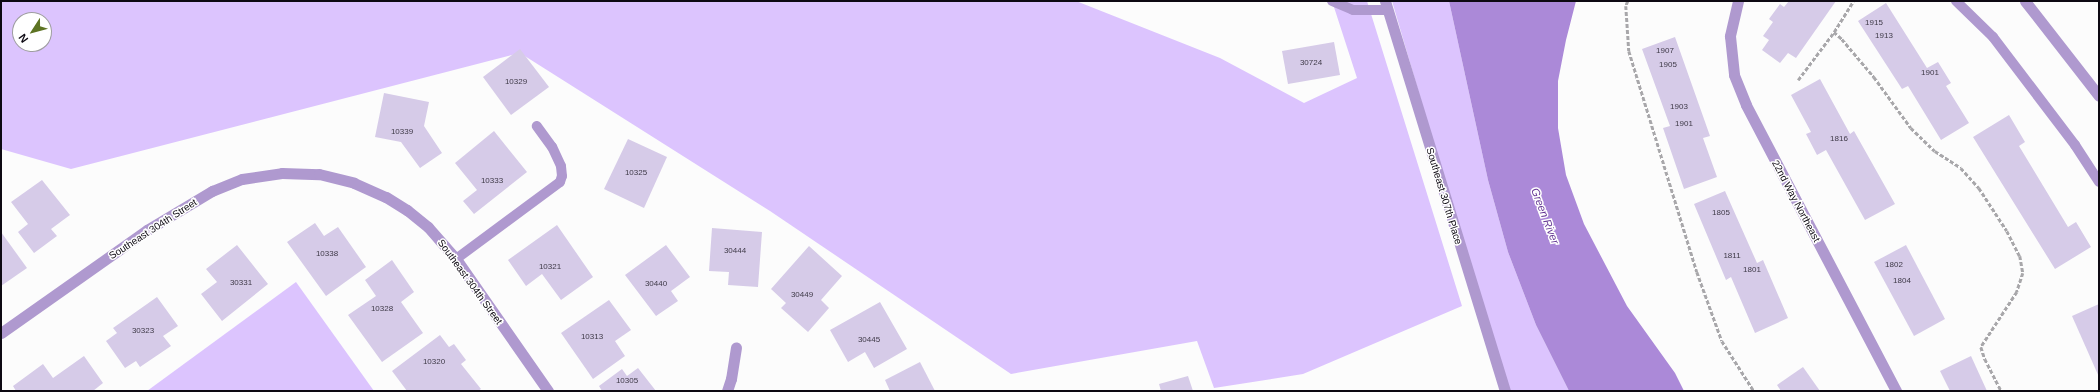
<!DOCTYPE html>
<html>
<head>
<meta charset="utf-8">
<style>
  body { margin:0 }
  #map { position:relative; width:2100px; height:392px; overflow:hidden; background:#fcfcfc; font-family:Arial,sans-serif }
  div>[style] { position:absolute }
  [style*='--x'] { left:calc(var(--x)*1px); top:calc(var(--y)*1px); width:calc(var(--w)*1px); rotate:calc(var(--a)*1deg) }
  .green>* { inset:0; background:#dcc4fe }
  .water>* { inset:0; background:#ab89d8 }
  .building>* { inset:0; background:#d6cbe8 }
  .path>* { height:2.5px; margin-top:-1.25px; transform-origin:0; background:repeating-linear-gradient(90deg,#a8a7aa 0 4px,transparent 0 6px) }
  .service>* { height:10px; margin:-5px; padding:0 5px; transform-origin:5px; border-radius:5px; background:#af99cf }
  .minor>* { height:11px; margin:-5.5px; padding:0 5.5px; transform-origin:5.5px; border-radius:5.5px; background:#af99cf }
  .tertiary>* { height:11px; margin:-5.5px; padding:0 5.5px; transform-origin:5.5px; border-radius:5.5px; background:#af99cf }
  span { translate:-50% -50%; white-space:nowrap; text-align:center; line-height:1.15; -webkit-text-stroke:3px #fff; paint-order:stroke }
  .number-label { font-size:8px; color:#3f3a48 }
  .number-label span { -webkit-text-stroke-width:0 }
  .street-label { font-size:10px; color:#0d0912 }
  .water-label { font-size:11px; color:#653794; font-style:italic }
  .frame { position:absolute; inset:0; border:2px solid #0d0912; pointer-events:none }
  .north { position:absolute; left:12px; top:12px; width:40px; height:40px; box-sizing:border-box; background:#fff; border:1px solid #9e9da0; border-radius:50%; rotate:234deg; font-size:11px; font-weight:700; line-height:16px; text-align:center; color:#0d0912 }
  .north::after { content:''; display:block; margin:auto; width:14px; height:18px; background:#5d7323; clip-path:polygon(50% 0,100% 100%,50% 72%,0 100%) }
</style>
</head>
<body>
<div id="map">
  <div class="green">
    <div style="clip-path:polygon(evenodd,1px 1px,1076px 1px,1220px 58px,1304px 103px,1357px 78px,1332px 1px,1367px 1px,1462px 306px,1303px 374px,1214px 388px,1197px 341px,1011px 374px,770px 211px,520px 53px,71px 169px,1px 149px,1px 1px,20px 20px,44px 20px,44px 44px,20px 44px,20px 20px)"></div>
    <div style="clip-path:polygon(1392px 1px,1449px 1px,1488px 180px,1508px 252px,1536px 325px,1569px 391px,1506px 391px)"></div>
    <div style="clip-path:polygon(296px 282px,374px 391px,147px 391px)"></div>
  </div>
  <div class="water">
    <div style="clip-path:polygon(1449px 1px,1576px 1px,1566px 40px,1558px 81px,1558px 128px,1566px 175px,1584px 224px,1627px 306px,1675px 373px,1684px 391px,1569px 391px,1536px 325px,1508px 252px,1488px 180px)"></div>
  </div>
  <div class="building">
    <div style="clip-path:polygon(1789px 1px,1836px 1px,1796px 58px,1788px 53px,1780px 63px,1762px 50px,1769px 40px,1763px 36px,1773px 22px,1769px 19px,1780px 4px,1784px 7px)"></div>
    <div style="clip-path:polygon(1886px 3px,1927px 68px,1938px 62px,1951px 83px,1946px 86px,1969px 123px,1941px 140px,1908px 86px,1902px 89px,1858px 21px)"></div>
    <div style="clip-path:polygon(1675px 37px,1710px 136px,1703px 138px,1717px 177px,1684px 189px,1663px 128px,1670px 126px,1642px 49px)"></div>
    <div style="clip-path:polygon(1334px 42px,1340px 75px,1288px 84px,1282px 51px)"></div>
    <div style="clip-path:polygon(520px 49px,549px 87px,511px 115px,483px 77px)"></div>
    <div style="clip-path:polygon(1820px 79px,1850px 134px,1854px 131px,1895px 204px,1865px 220px,1826px 150px,1817px 155px,1806px 134px,1811px 132px,1791px 95px)"></div>
    <div style="clip-path:polygon(384px 93px,429px 102px,424px 126px,442px 153px,420px 168px,401px 142px,375px 137px)"></div>
    <div style="clip-path:polygon(2009px 115px,2025px 142px,2019px 146px,2068px 227px,2076px 222px,2091px 247px,2055px 269px,1973px 137px)"></div>
    <div style="clip-path:polygon(494px 131px,527px 172px,474px 214px,463px 201px,477px 190px,455px 163px)"></div>
    <div style="clip-path:polygon(628px 139px,667px 157px,644px 208px,604px 189px)"></div>
    <div style="clip-path:polygon(42px 180px,70px 215px,51px 229px,57px 236px,34px 253px,18px 232px,28px 224px,11px 202px)"></div>
    <div style="clip-path:polygon(1725px 191px,1757px 263px,1763px 260px,1788px 318px,1755px 333px,1731px 277px,1726px 280px,1694px 204px)"></div>
    <div style="clip-path:polygon(315px 223px,324px 236px,338px 227px,366px 267px,326px 296px,287px 242px)"></div>
    <div style="clip-path:polygon(557px 225px,593px 277px,561px 300px,542px 274px,526px 286px,508px 260px)"></div>
    <div style="clip-path:polygon(712px 228px,762px 232px,758px 287px,728px 285px,729px 272px,709px 271px)"></div>
    <div style="clip-path:polygon(1px 232px,27px 268px,1px 286px)"></div>
    <div style="clip-path:polygon(237px 245px,268px 284px,222px 321px,201px 294px,217px 282px,206px 269px)"></div>
    <div style="clip-path:polygon(666px 245px,690px 277px,671px 291px,678px 301px,656px 316px,625px 275px)"></div>
    <div style="clip-path:polygon(1906px 245px,1945px 319px,1914px 336px,1874px 262px)"></div>
    <div style="clip-path:polygon(809px 246px,842px 276px,821px 300px,829px 308px,808px 332px,781px 308px,786px 303px,771px 289px)"></div>
    <div style="clip-path:polygon(392px 260px,414px 292px,401px 302px,423px 333px,382px 362px,348px 315px,376px 296px,365px 280px)"></div>
    <div style="clip-path:polygon(157px 297px,178px 326px,163px 336px,171px 346px,140px 367px,136px 361px,125px 368px,106px 341px,117px 333px,113px 328px)"></div>
    <div style="clip-path:polygon(609px 300px,631px 330px,615px 341px,625px 356px,593px 379px,561px 333px)"></div>
    <div style="clip-path:polygon(880px 302px,907px 349px,874px 368px,865px 352px,848px 362px,830px 330px)"></div>
    <div style="clip-path:polygon(2099px 304px,2099px 377px,2072px 316px)"></div>
    <div style="clip-path:polygon(440px 335px,449px 347px,454px 344px,466px 360px,461px 364px,481px 389px,478px 391px,407px 391px,392px 371px)"></div>
    <div style="clip-path:polygon(84px 356px,103px 383px,93px 391px,16px 391px,13px 386px,43px 364px,53px 378px)"></div>
    <div style="clip-path:polygon(1971px 356px,1987px 391px,1950px 391px,1940px 371px)"></div>
    <div style="clip-path:polygon(920px 362px,935px 391px,890px 391px,885px 380px)"></div>
    <div style="clip-path:polygon(1803px 367px,1820px 391px,1781px 391px,1777px 385px)"></div>
    <div style="clip-path:polygon(638px 368px,656px 391px,602px 391px,599px 386px,622px 369px,627px 376px)"></div>
    <div style="clip-path:polygon(1188px 376px,1193px 391px,1161px 391px,1159px 384px)"></div>
  </div>
  <div class="path">
    <div style="--x:1628;--y:1;--w:5;--a:112"></div>
    <div style="--x:1626;--y:6;--w:45;--a:86.2"></div>
    <div style="--x:1629;--y:51;--w:231;--a:72.9"></div>
    <div style="--x:1697;--y:272;--w:73;--a:70.1"></div>
    <div style="--x:1722;--y:341;--w:59;--a:57.4"></div>
    <div style="--x:1834;--y:32;--w:11;--a:41"></div>
    <div style="--x:1842;--y:39;--w:50;--a:49.9"></div>
    <div style="--x:1874;--y:77;--w:63;--a:54"></div>
    <div style="--x:1911;--y:128;--w:33;--a:44"></div>
    <div style="--x:1935;--y:151;--w:31;--a:33"></div>
    <div style="--x:1961;--y:168;--w:27;--a:48"></div>
    <div style="--x:1979;--y:188;--w:51;--a:56.9"></div>
    <div style="--x:2007;--y:231;--w:28;--a:63"></div>
    <div style="--x:2020;--y:256;--w:17;--a:80"></div>
    <div style="--x:2023;--y:273;--w:20;--a:108"></div>
    <div style="--x:2017;--y:292;--w:66;--a:123.2"></div>
    <div style="--x:1981;--y:347;--w:13;--a:72"></div>
    <div style="--x:1985;--y:359;--w:36;--a:63"></div>
    <div style="--x:1798;--y:80;--w:60;--a:-53.1"></div>
    <div style="--x:1834;--y:32;--w:36;--a:-58"></div>
  </div>
  <div class="service">
    <div style="--x:1332;--y:1;--w:23;--a:23"></div>
    <div style="--x:1353;--y:10;--w:35;--a:0"></div>
    <div style="--x:1956;--y:1;--w:52;--a:44.2"></div>
    <div style="--x:1993;--y:37;--w:136;--a:52.8"></div>
    <div style="--x:2075;--y:145;--w:44;--a:57"></div>
    <div style="--x:456;--y:259;--w:129;--a:-36.5"></div>
    <div style="--x:560;--y:182;--w:6;--a:-72"></div>
    <div style="--x:562;--y:176;--w:10;--a:-96"></div>
    <div style="--x:561;--y:166;--w:21;--a:-115"></div>
    <div style="--x:552;--y:147;--w:26;--a:-126"></div>
  </div>
  <div class="minor">
    <div style="--x:1738;--y:1;--w:36;--a:103"></div>
    <div style="--x:1730;--y:36;--w:39;--a:84"></div>
    <div style="--x:1734;--y:75;--w:32;--a:68"></div>
    <div style="--x:1746;--y:105;--w:323;--a:62.3"></div>
    <div style="--x:1;--y:333;--w:179;--a:-35.2"></div>
    <div style="--x:147;--y:230;--w:76;--a:-31"></div>
    <div style="--x:212;--y:191;--w:32;--a:-22"></div>
    <div style="--x:242;--y:179;--w:40;--a:-8.5"></div>
    <div style="--x:282;--y:173;--w:37;--a:2"></div>
    <div style="--x:319;--y:174;--w:36;--a:14"></div>
    <div style="--x:354;--y:183;--w:35;--a:24"></div>
    <div style="--x:386;--y:197;--w:25;--a:32"></div>
    <div style="--x:407;--y:210;--w:27;--a:39"></div>
    <div style="--x:428;--y:227;--w:43;--a:48.8"></div>
    <div style="--x:456;--y:259;--w:161;--a:55.1"></div>
    <div style="--x:727;--y:391;--w:13;--a:-72"></div>
    <div style="--x:731;--y:379;--w:32;--a:-81"></div>
  </div>
  <div class="tertiary">
    <div style="--x:1385;--y:1;--w:408;--a:72.9"></div>
    <div style="--x:2025;--y:1;--w:120;--a:52.1"></div>
  </div>
  <div class="number-label">
    <span style="left:1874px;top:23px">1915</span>
    <span style="left:1884px;top:36px">1913</span>
    <span style="left:1665px;top:51px">1907</span>
    <span style="left:1311px;top:63px">30724</span>
    <span style="left:1668px;top:65px">1905</span>
    <span style="left:1930px;top:73px">1901</span>
    <span style="left:516px;top:82px">10329</span>
    <span style="left:1679px;top:107px">1903</span>
    <span style="left:1684px;top:124px">1901</span>
    <span style="left:402px;top:132px">10339</span>
    <span style="left:1839px;top:139px">1816</span>
    <span style="left:636px;top:173px">10325</span>
    <span style="left:492px;top:181px">10333</span>
    <span style="left:1721px;top:213px">1805</span>
    <span style="left:735px;top:251px">30444</span>
    <span style="left:327px;top:254px">10338</span>
    <span style="left:1732px;top:256px">1811</span>
    <span style="left:1894px;top:265px">1802</span>
    <span style="left:550px;top:267px">10321</span>
    <span style="left:1752px;top:270px">1801</span>
    <span style="left:1902px;top:281px">1804</span>
    <span style="left:241px;top:283px">30331</span>
    <span style="left:656px;top:284px">30440</span>
    <span style="left:802px;top:295px">30449</span>
    <span style="left:382px;top:309px">10328</span>
    <span style="left:143px;top:331px">30323</span>
    <span style="left:592px;top:337px">10313</span>
    <span style="left:869px;top:340px">30445</span>
    <span style="left:434px;top:362px">10320</span>
    <span style="left:627px;top:381px">10305</span>
  </div>
  <div class="street-label">
    <span style="left:1444px;top:196px;rotate:73deg">Southeast 307th Place</span>
    <span style="left:1796px;top:201px;rotate:62deg">22nd Way Northeast</span>
    <span style="left:153px;top:229px;rotate:-33deg">Southeast 304th Street</span>
    <span style="left:470px;top:282px;rotate:54deg">Southeast 304th Street</span>
  </div>
  <div class="water-label">
    <span style="left:1545px;top:216px;rotate:69deg">Green River</span>
  </div>
  <div class="frame"></div>
  <div class="north">N</div>
</div>
</body>
</html>
